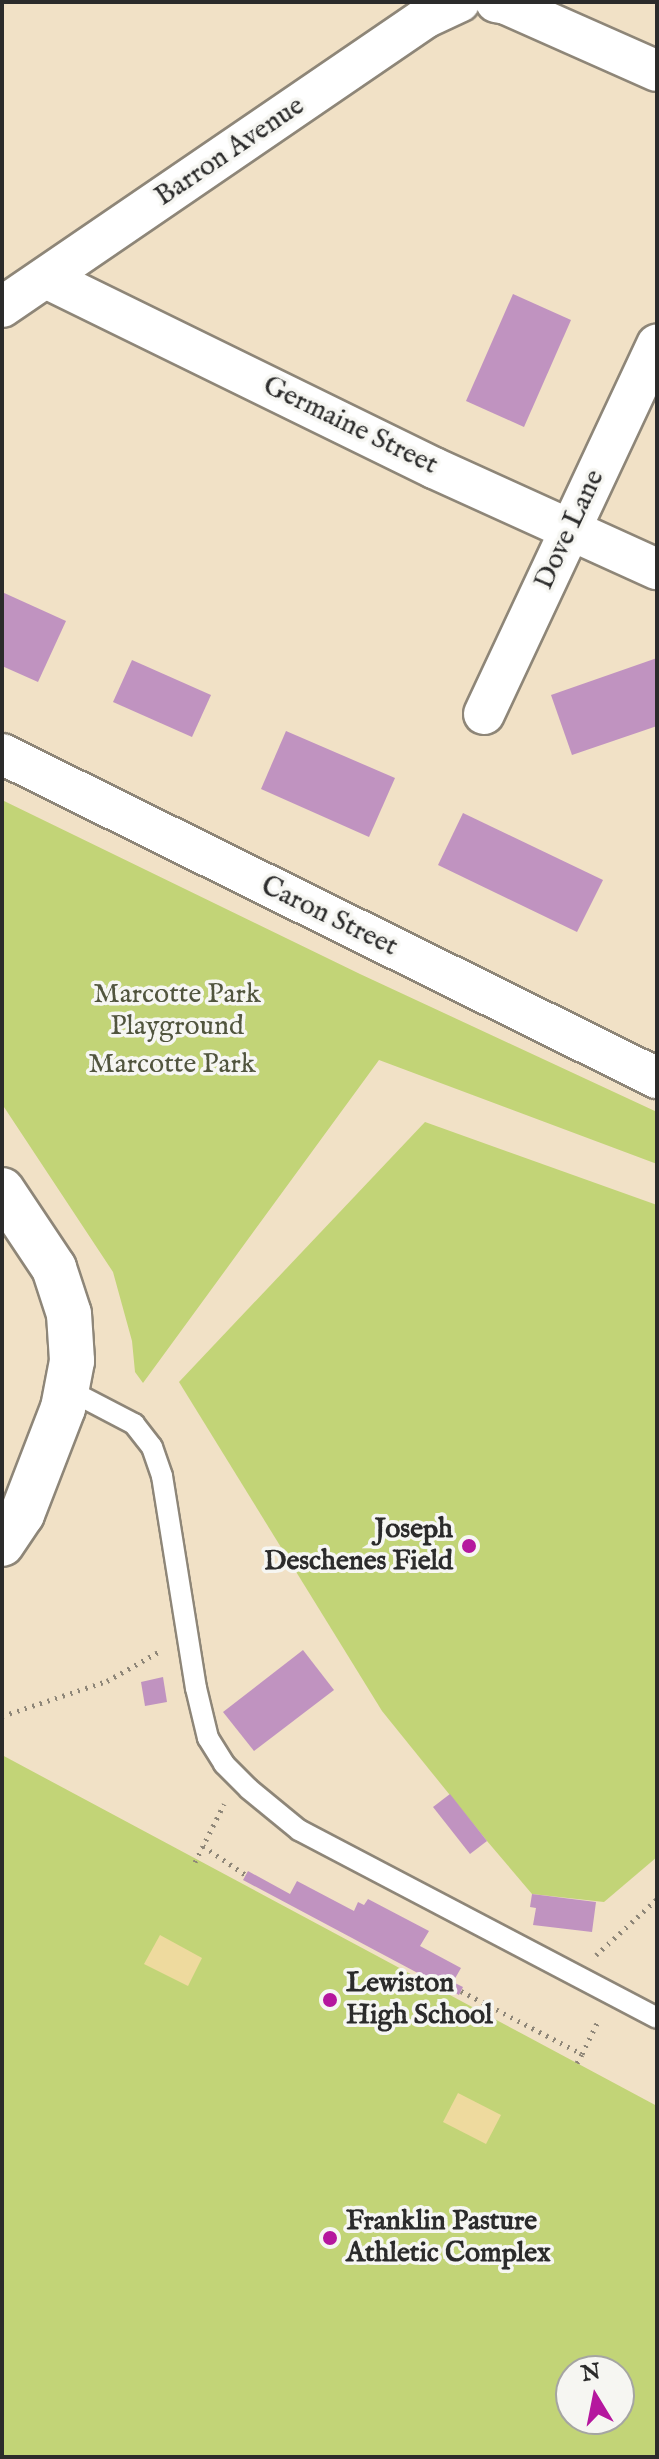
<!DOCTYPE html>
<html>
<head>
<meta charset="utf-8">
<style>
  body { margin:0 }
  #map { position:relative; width:659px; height:2459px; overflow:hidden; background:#f1e1c6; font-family:"IM FELL English",serif }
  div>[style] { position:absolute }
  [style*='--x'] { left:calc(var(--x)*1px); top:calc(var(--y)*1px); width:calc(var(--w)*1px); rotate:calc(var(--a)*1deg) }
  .green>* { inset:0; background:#c2d477 }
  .sand>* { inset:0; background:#eeda9e }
  .building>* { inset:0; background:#c093c0 }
  .path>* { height:5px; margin-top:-2.5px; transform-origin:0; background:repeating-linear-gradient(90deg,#8e8678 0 2px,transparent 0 8px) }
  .roads { filter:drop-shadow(2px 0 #8e8678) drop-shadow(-2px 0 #8e8678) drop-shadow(0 2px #8e8678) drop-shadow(0 -2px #8e8678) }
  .service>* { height:20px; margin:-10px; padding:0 10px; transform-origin:10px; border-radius:10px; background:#fff }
  .minor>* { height:40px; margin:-20px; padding:0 20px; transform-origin:20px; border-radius:20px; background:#fff }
  .tertiary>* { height:44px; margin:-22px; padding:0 22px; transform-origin:22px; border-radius:22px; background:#fff }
  .dots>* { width:22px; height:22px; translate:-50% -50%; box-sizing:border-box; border:4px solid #f6f6f2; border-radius:50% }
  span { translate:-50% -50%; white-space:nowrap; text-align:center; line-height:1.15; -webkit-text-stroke:7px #f6f6f2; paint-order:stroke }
  .street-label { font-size:28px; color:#2b2b2b }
  .park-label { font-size:28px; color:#51553e }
  .poi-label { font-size:28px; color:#2b2b2b; font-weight:700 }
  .right { translate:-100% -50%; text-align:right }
  .left { translate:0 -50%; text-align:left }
  .frame { position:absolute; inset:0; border:4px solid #2b2b2b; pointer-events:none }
  .north { position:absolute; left:555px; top:2355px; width:80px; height:80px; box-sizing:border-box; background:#f6f6f2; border:2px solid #a5a5a2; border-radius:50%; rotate:350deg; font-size:22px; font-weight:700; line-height:32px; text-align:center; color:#2b2b2b }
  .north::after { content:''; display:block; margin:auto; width:28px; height:36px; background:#b5179e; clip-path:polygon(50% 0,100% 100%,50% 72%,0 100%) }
</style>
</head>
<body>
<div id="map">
  <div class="green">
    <div style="clip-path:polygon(2px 800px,360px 974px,657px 1112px,657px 1164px,379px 1060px,143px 1383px,135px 1372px,132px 1341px,113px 1272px,2px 1104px)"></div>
    <div style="clip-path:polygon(425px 1122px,657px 1205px,657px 1857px,604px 1902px,532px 1894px,487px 1841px,382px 1711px,179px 1382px)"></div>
    <div style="clip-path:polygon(evenodd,2px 1755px,657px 2106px,657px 2457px,2px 2457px,2px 1755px,571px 2371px,619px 2371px,619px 2419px,571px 2419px,571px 2371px)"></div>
  </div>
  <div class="sand">
    <div style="clip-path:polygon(160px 1935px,202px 1958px,188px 1986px,144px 1964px)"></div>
    <div style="clip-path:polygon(458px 2093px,501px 2115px,486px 2144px,443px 2122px)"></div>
  </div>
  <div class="building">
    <div style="clip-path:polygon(513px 294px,571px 320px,524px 427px,466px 401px)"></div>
    <div style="clip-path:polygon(2px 592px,66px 621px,38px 682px,2px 666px)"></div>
    <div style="clip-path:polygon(657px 658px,657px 726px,572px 755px,551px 695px)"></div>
    <div style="clip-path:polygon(132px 660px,211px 695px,192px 737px,113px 702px)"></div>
    <div style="clip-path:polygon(286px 731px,395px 778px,369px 837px,261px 789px)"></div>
    <div style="clip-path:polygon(463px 813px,603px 880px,577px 932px,438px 865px)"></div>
    <div style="clip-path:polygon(303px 1650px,334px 1690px,254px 1751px,223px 1712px)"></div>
    <div style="clip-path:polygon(163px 1677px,167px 1702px,145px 1706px,141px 1682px)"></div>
    <div style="clip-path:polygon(450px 1794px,487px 1841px,470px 1854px,433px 1807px)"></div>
    <div style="clip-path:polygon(248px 1871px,290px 1894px,297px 1881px,354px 1911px,358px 1902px,364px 1905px,368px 1899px,429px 1931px,420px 1946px,461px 1968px,453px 1982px,463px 1987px,459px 1995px,243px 1880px)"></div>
    <div style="clip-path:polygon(532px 1894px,596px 1902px,592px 1932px,533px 1925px,536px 1908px,530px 1907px)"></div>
  </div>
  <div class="path">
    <div style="--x:2;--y:1716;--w:111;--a:-18.4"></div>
    <div style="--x:107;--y:1681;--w:61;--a:-29.5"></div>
    <div style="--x:203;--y:1846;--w:52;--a:34"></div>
    <div style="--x:195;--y:1862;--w:65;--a:-63.4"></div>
    <div style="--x:596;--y:1955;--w:83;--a:-42.6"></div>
    <div style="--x:461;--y:1991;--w:136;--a:27.5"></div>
    <div style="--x:582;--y:2054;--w:39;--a:-64"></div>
    <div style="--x:577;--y:2063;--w:10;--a:-61"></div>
  </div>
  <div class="roads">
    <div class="service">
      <div style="--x:67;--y:1389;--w:76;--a:27.6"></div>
      <div style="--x:134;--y:1424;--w:29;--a:52"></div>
      <div style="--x:152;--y:1447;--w:31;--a:71"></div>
      <div style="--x:162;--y:1476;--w:215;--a:80.9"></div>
      <div style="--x:196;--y:1688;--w:51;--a:76.5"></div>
      <div style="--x:208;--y:1738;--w:31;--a:58"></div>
      <div style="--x:224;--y:1764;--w:35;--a:45"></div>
      <div style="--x:249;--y:1789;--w:65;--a:39.4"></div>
      <div style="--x:299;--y:1830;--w:404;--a:27.7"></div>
    </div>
    <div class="minor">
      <div style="--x:496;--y:2;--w:10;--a:11"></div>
      <div style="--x:506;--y:4;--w:165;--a:23.9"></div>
      <div style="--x:46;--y:278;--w:432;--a:26.1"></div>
      <div style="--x:434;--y:468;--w:245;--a:24.4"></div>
      <div style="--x:2;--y:307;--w:512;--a:-34.34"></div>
      <div style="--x:425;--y:18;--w:38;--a:-25"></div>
      <div style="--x:484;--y:714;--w:408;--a:-64.9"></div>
      <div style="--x:2;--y:754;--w:731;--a:26.32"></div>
    </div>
    <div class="tertiary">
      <div style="--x:2;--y:1190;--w:94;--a:56.3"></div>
      <div style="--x:54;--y:1268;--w:48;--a:71.9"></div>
      <div style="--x:69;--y:1314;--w:47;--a:86.3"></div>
      <div style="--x:72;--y:1361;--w:48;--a:100.8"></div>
      <div style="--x:63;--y:1408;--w:114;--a:111.1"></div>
      <div style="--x:22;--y:1514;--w:36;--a:124"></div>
    </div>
  </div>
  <div class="dots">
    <div style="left:469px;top:1546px;background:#b5179e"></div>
    <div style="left:330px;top:2000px;background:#b5179e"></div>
    <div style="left:330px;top:2238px;background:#b5179e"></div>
  </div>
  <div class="street-label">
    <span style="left:230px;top:152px;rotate:-34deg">Barron Avenue</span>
    <span style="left:350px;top:426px;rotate:26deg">Germaine Street</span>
    <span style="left:570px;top:530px;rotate:-65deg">Dove Lane</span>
    <span style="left:329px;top:917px;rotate:26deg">Caron Street</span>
  </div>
  <div class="park-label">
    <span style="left:177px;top:1011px">Marcotte Park<br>Playground</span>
    <span style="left:172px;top:1065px">Marcotte Park</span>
  </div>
  <div class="poi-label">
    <span class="right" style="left:453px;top:1546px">Joseph<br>Deschenes Field</span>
    <span class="left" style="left:346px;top:2000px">Lewiston<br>High School</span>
    <span class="left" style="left:346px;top:2238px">Franklin Pasture<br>Athletic Complex</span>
  </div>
  <div class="frame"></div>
  <div class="north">N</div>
</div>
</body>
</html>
